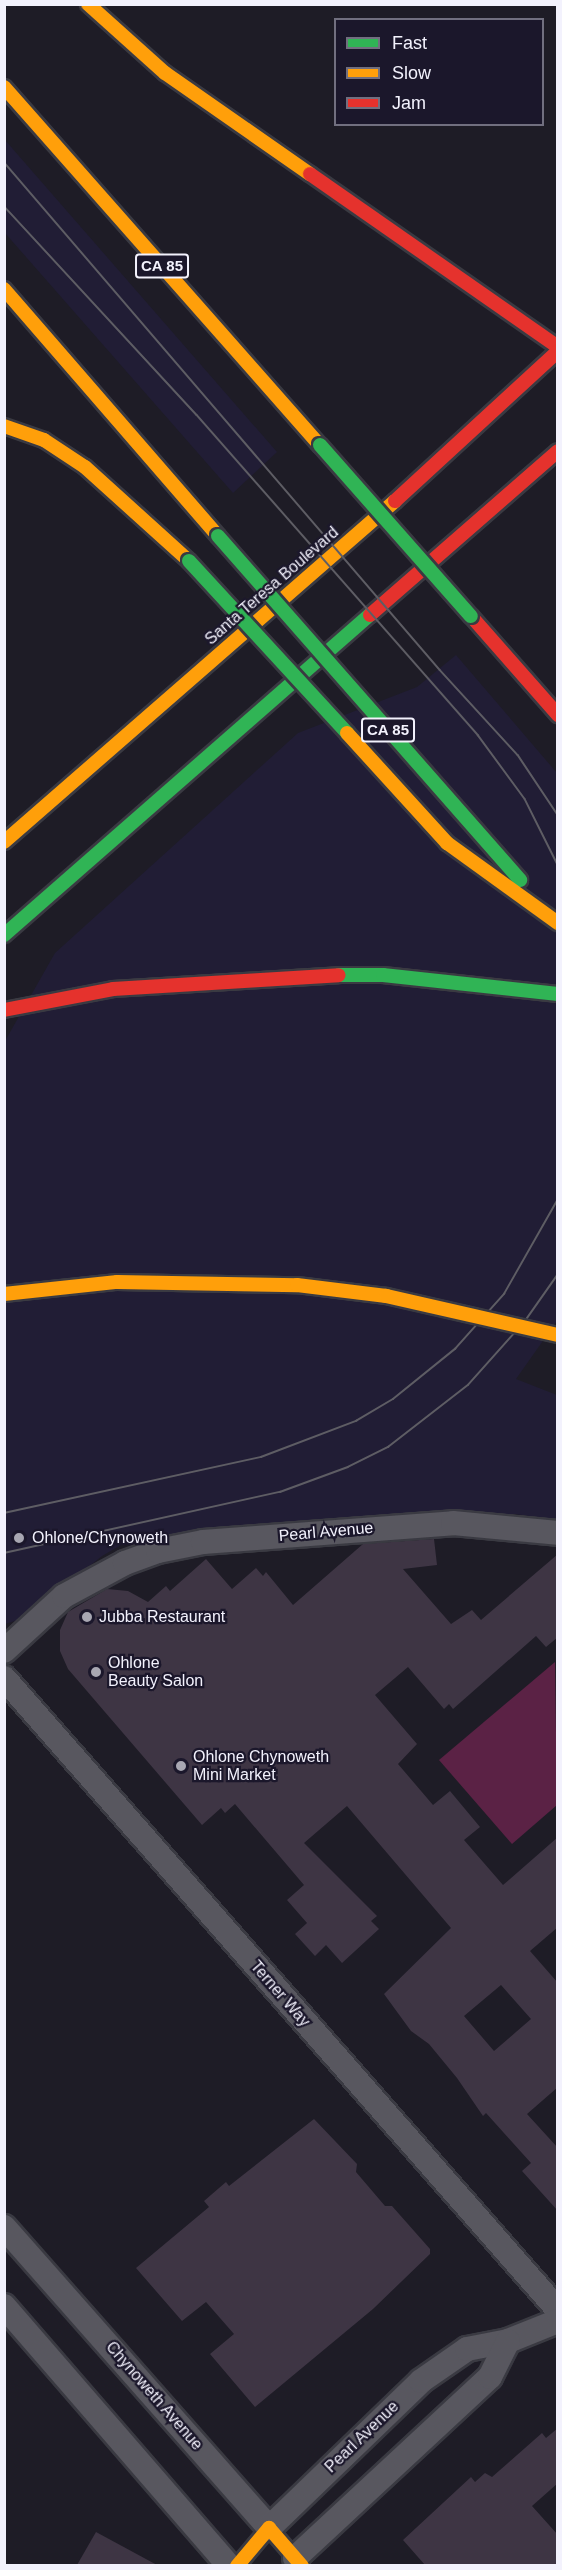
<!DOCTYPE html>
<html>
<head>
<meta charset="utf-8">
<style>
  body { margin:0 }
  #map { position:relative; width:562px; height:2570px; overflow:hidden; background:#1e1c26; font-family:Helvetica,sans-serif }
  div>[style] { position:absolute }
  [style*='--x'] { left:calc(var(--x)*1px); top:calc(var(--y)*1px); width:calc(var(--w)*1px); rotate:calc(var(--a)*1deg) }
  .built>* { inset:0; background:#211d35 }
  .green>* { inset:0; background:#5b2245 }
  .building>* { inset:0; background:#3e3544 }
  .roads { filter:drop-shadow(2px 0 #3a3a42) drop-shadow(-2px 0 #3a3a42) drop-shadow(0 2px #3a3a42) drop-shadow(0 -2px #3a3a42) }
  .street>* { height:24px; margin:-12px; padding:0 12px; transform-origin:12px; border-radius:12px; background:#58575f }
  .fast>* { height:14px; margin:-7px; padding:0 7px; transform-origin:7px; border-radius:7px; background:#30b455 }
  .slow>* { height:14px; margin:-7px; padding:0 7px; transform-origin:7px; border-radius:7px; background:#ff9f0a }
  .jam>* { height:14px; margin:-7px; padding:0 7px; transform-origin:7px; border-radius:7px; background:#e5322d }
  .tram>* { height:1.5px; margin:-0.75px; padding:0 0.75px; transform-origin:0.75px; border-radius:0.75px; background:#5e5d64 }
  .bridges { filter:drop-shadow(2px 0 #3a3a42) drop-shadow(-2px 0 #3a3a42) drop-shadow(0 2px #3a3a42) drop-shadow(0 -2px #3a3a42) }
  .fast-bridge>* { height:14px; margin:-7px; padding:0 7px; transform-origin:7px; border-radius:7px; background:#30b455 }
  .slow-bridge>* { height:14px; margin:-7px; padding:0 7px; transform-origin:7px; border-radius:7px; background:#ff9f0a }
  .dots>* { width:16px; height:16px; translate:-50% -50%; box-sizing:border-box; border:3px solid #1b172b; border-radius:50% }
  span { translate:-50% -50%; white-space:nowrap; text-align:center; line-height:1.15; -webkit-text-stroke:4.5px #1b172b; paint-order:stroke }
  .shield-label span { padding:2px 4px; background:#1b172b; border:2px solid; border-radius:4px; -webkit-text-stroke-width:0 }
  .shield-label { font-size:15px; color:#f3f2fd; font-weight:700 }
  .street-label { font-size:16px; color:#f3f2fd }
  .poi-label { font-size:16px; color:#f3f2fd }
  .left { translate:0 -50%; text-align:left }
  .frame { position:absolute; inset:0; border:6px solid #f3f2fd; pointer-events:none }
  .legend { position:absolute; left:334px; top:18px; width:210px; height:108px; box-sizing:border-box; background:#1b172b; border:2px solid #716f7f; margin:0; padding:8px 10px; list-style:none; font-size:18px; color:#f3f2fd }
  .legend li { display:flex; align-items:center; gap:12px; height:30px }
  .legend b { width:30px; border:2px solid #716f7f }
</style>
</head>
<body>
<div id="map">
  <div class="built">
    <div style="clip-path:polygon(5px 140px,277px 452px,233px 493px,5px 233px)"></div>
    <div style="clip-path:polygon(456px 655px,557px 773px,557px 1321px,516px 1379px,557px 1395px,557px 1520px,515px 1514px,387px 1514px,133px 1538px,102px 1556px,24px 1618px,5px 1624px,5px 1041px,55px 953px,298px 733px,417px 687px)"></div>
  </div>
  <div class="green">
    <div style="clip-path:polygon(555px 1662px,557px 1805px,512px 1844px,439px 1760px)"></div>
  </div>
  <div class="building">
    <div style="clip-path:polygon(evenodd,434px 1539px,437px 1565px,403px 1569px,451px 1624px,472px 1610px,481px 1620px,558px 1554px,558px 1637px,546px 1647px,536px 1636px,453px 1709px,449px 1704px,444px 1709px,408px 1667px,375px 1695px,417px 1744px,398px 1764px,433px 1805px,450px 1791px,480px 1827px,464px 1840px,503px 1885px,558px 1837px,558px 1927px,530px 1951px,558px 1983px,558px 2087px,527px 2114px,558px 2148px,558px 2211px,522px 2171px,531px 2163px,486px 2113px,483px 2116px,457px 2078px,429px 2044px,411px 2031px,384px 1994px,451px 1928px,347px 1806px,304px 1843px,377px 1916px,371px 1921px,379px 1929px,342px 1963px,326px 1945px,315px 1956px,295px 1934px,307px 1923px,287px 1900px,304px 1885px,235px 1804px,225px 1813px,221px 1808px,202px 1825px,68px 1669px,60px 1651px,60px 1630px,68px 1612px,107px 1589px,128px 1591px,148px 1602px,166px 1586px,170px 1591px,206px 1559px,232px 1589px,256px 1568px,263px 1576px,266px 1572px,293px 1605px,363px 1544px,434px 1539px,501px 1985px,531px 2019px,494px 2051px,464px 2016px,501px 1985px)"></div>
    <div style="clip-path:polygon(314px 2119px,357px 2164px,356px 2172px,385px 2206px,392px 2206px,430px 2249px,430px 2254px,373px 2309px,255px 2407px,210px 2354px,234px 2334px,206px 2302px,182px 2321px,136px 2268px,209px 2207px,204px 2201px,226px 2182px,229px 2186px)"></div>
    <div style="clip-path:polygon(558px 2428px,558px 2483px,532px 2506px,558px 2535px,558px 2565px,425px 2565px,403px 2540px,471px 2477px,475px 2482px,485px 2473px,492px 2477px,542px 2433px,546px 2438px)"></div>
    <div style="clip-path:polygon(96px 2532px,157px 2565px,77px 2565px)"></div>
  </div>
  <div class="roads">
    <div class="street">
      <div style="--x:4;--y:1651;--w:81;--a:-42.5"></div>
      <div style="--x:64;--y:1596;--w:69;--a:-28.4"></div>
      <div style="--x:125;--y:1563;--w:35;--a:-20"></div>
      <div style="--x:158;--y:1551;--w:46;--a:-11.3"></div>
      <div style="--x:203;--y:1542;--w:251;--a:-4.3"></div>
      <div style="--x:453;--y:1523;--w:105;--a:5.4"></div>
      <div style="--x:4;--y:1678;--w:840;--a:48.76"></div>
      <div style="--x:4;--y:2227;--w:401;--a:48.6"></div>
      <div style="--x:269;--y:2528;--w:211;--a:-44"></div>
      <div style="--x:421;--y:2381;--w:56;--a:-34.8"></div>
      <div style="--x:467;--y:2349;--w:42;--a:-11"></div>
      <div style="--x:508;--y:2341;--w:54;--a:-21.8"></div>
      <div style="--x:4;--y:2306;--w:344;--a:49.1"></div>
      <div style="--x:295;--y:2558;--w:266;--a:-42.9"></div>
      <div style="--x:490;--y:2377;--w:40;--a:-63.4"></div>
    </div>
    <div class="fast">
      <div style="--x:4;--y:935;--w:486;--a:-41.2"></div>
      <div style="--x:339;--y:975;--w:44;--a:0"></div>
      <div style="--x:383;--y:975;--w:176;--a:6.2"></div>
    </div>
    <div class="slow">
      <div style="--x:88;--y:4;--w:103;--a:41.9"></div>
      <div style="--x:165;--y:73;--w:177;--a:34.9"></div>
      <div style="--x:4;--y:87;--w:478;--a:48.6"></div>
      <div style="--x:4;--y:289;--w:327;--a:49.1"></div>
      <div style="--x:4;--y:426;--w:42;--a:19.3"></div>
      <div style="--x:44;--y:440;--w:49;--a:33.4"></div>
      <div style="--x:85;--y:467;--w:140;--a:42.1"></div>
      <div style="--x:4;--y:842;--w:519;--a:-41.09"></div>
      <div style="--x:237;--y:2566;--w:50;--a:-49.9"></div>
      <div style="--x:269;--y:2528;--w:50;--a:49"></div>
    </div>
    <div class="jam">
      <div style="--x:310;--y:174;--w:302;--a:34.9"></div>
      <div style="--x:395;--y:501;--w:222;--a:-42.6"></div>
      <div style="--x:370;--y:615;--w:249;--a:-41.1"></div>
      <div style="--x:471;--y:616;--w:132;--a:48.7"></div>
      <div style="--x:4;--y:1010;--w:111;--a:-10.9"></div>
      <div style="--x:113;--y:989;--w:226;--a:-3.5"></div>
    </div>
  </div>
  <div class="tram">
    <div style="--x:4;--y:162;--w:669;--a:49.36"></div>
    <div style="--x:440;--y:670;--w:115;--a:47.5"></div>
    <div style="--x:518;--y:755;--w:72;--a:56.3"></div>
    <div style="--x:4;--y:206;--w:284;--a:47.3"></div>
    <div style="--x:197;--y:415;--w:426;--a:48.7"></div>
    <div style="--x:478;--y:735;--w:79;--a:53.7"></div>
    <div style="--x:525;--y:799;--w:74;--a:63.4"></div>
    <div style="--x:4;--y:1513;--w:263;--a:-12.3"></div>
    <div style="--x:261;--y:1457;--w:102;--a:-20.8"></div>
    <div style="--x:356;--y:1421;--w:43;--a:-30.7"></div>
    <div style="--x:393;--y:1399;--w:80;--a:-38.9"></div>
    <div style="--x:455;--y:1349;--w:74;--a:-48.3"></div>
    <div style="--x:504;--y:1294;--w:109;--a:-60.4"></div>
    <div style="--x:4;--y:1553;--w:283;--a:-12.5"></div>
    <div style="--x:280;--y:1492;--w:72;--a:-20.2"></div>
    <div style="--x:348;--y:1467;--w:45;--a:-26.6"></div>
    <div style="--x:388;--y:1447;--w:101;--a:-37.8"></div>
    <div style="--x:468;--y:1385;--w:86;--a:-48.3"></div>
    <div style="--x:525;--y:1321;--w:57;--a:-54.9"></div>
  </div>
  <div class="bridges">
    <div class="fast-bridge">
      <div style="--x:320;--y:445;--w:228;--a:48.6"></div>
      <div style="--x:218;--y:536;--w:458;--a:48.7"></div>
      <div style="--x:189;--y:561;--w:234;--a:47.4"></div>
    </div>
    <div class="slow-bridge">
      <div style="--x:347;--y:733;--w:149;--a:47.7"></div>
      <div style="--x:447;--y:843;--w:137;--a:35.8"></div>
      <div style="--x:4;--y:1294;--w:114;--a:-6.1"></div>
      <div style="--x:117;--y:1282;--w:180;--a:1"></div>
      <div style="--x:297;--y:1285;--w:90;--a:7"></div>
      <div style="--x:386;--y:1296;--w:176;--a:12.8"></div>
    </div>
  </div>
  <div class="dots">
    <div style="left:19px;top:1538px;background:#a8a7b2"></div>
    <div style="left:87px;top:1617px;background:#a8a7b2"></div>
    <div style="left:96px;top:1672px;background:#a8a7b2"></div>
    <div style="left:181px;top:1766px;background:#a8a7b2"></div>
  </div>
  <div class="shield-label">
    <span style="left:162px;top:266px">CA 85</span>
    <span style="left:388px;top:730px">CA 85</span>
  </div>
  <div class="street-label">
    <span style="left:272px;top:586px;rotate:-41deg">Santa Teresa Boulevard</span>
    <span style="left:326px;top:1532px;rotate:-5deg">Pearl Avenue</span>
    <span style="left:280px;top:1994px;rotate:49deg">Terner Way</span>
    <span style="left:154px;top:2396px;rotate:49deg">Chynoweth Avenue</span>
    <span style="left:362px;top:2437px;rotate:-44deg">Pearl Avenue</span>
  </div>
  <div class="poi-label">
    <span class="left" style="left:32px;top:1538px">Ohlone/Chynoweth</span>
    <span class="left" style="left:99px;top:1617px">Jubba Restaurant</span>
    <span class="left" style="left:108px;top:1672px">Ohlone<br>Beauty Salon</span>
    <span class="left" style="left:193px;top:1766px">Ohlone Chynoweth<br>Mini Market</span>
  </div>
  <div class="frame"></div>
  <ul class="legend">
  <li><b style="height:8px;background:#30b455"></b>Fast</li>
  <li><b style="height:8px;background:#ff9f0a"></b>Slow</li>
  <li><b style="height:8px;background:#e5322d"></b>Jam</li>
  </ul>
</div>
</body>
</html>
